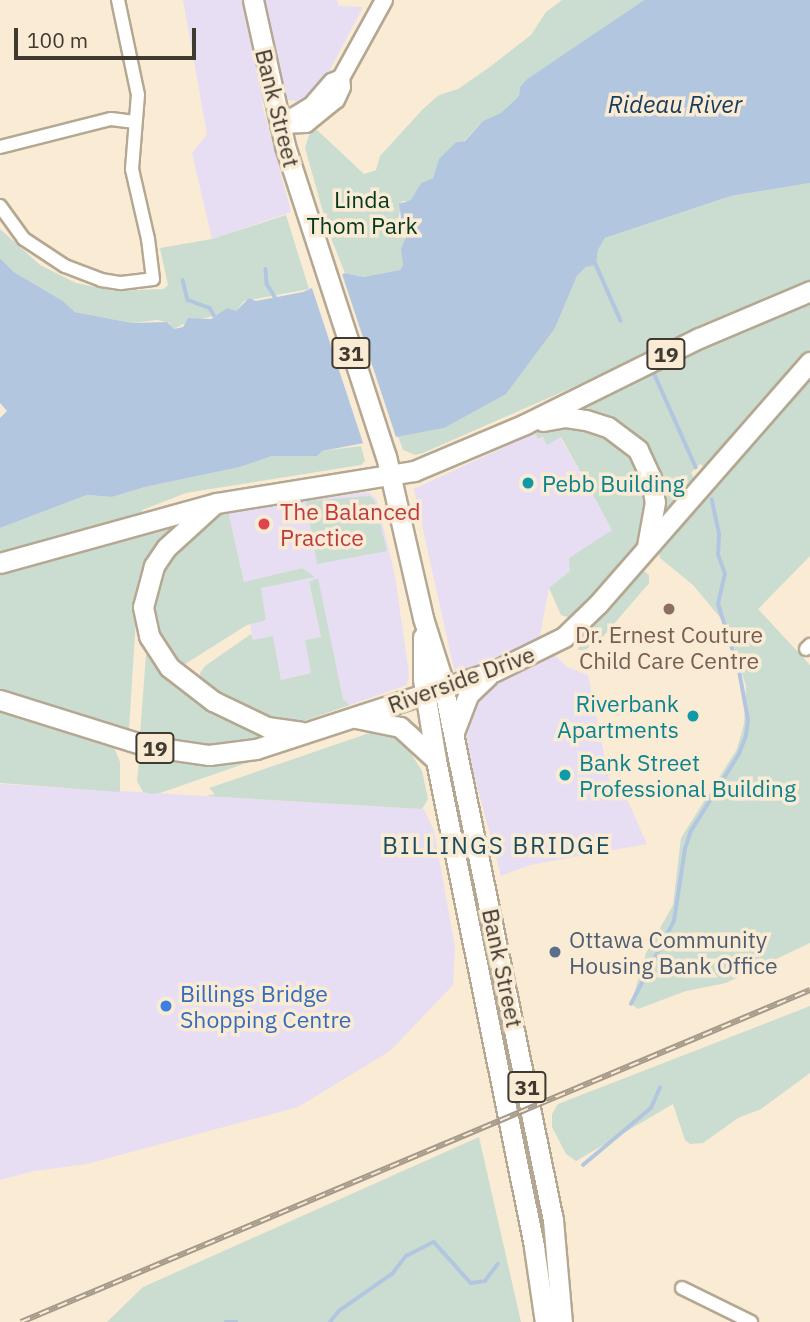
<!DOCTYPE html>
<html>
<head>
<meta charset="utf-8">
<style>
  body { margin:0 }
  #map { position:relative; width:810px; height:1322px; overflow:hidden; background:#f9ebd4; font-family:"IBM Plex Sans",sans-serif }
  div>[style] { position:absolute }
  [style*='--x'] { left:calc(var(--x)*1px); top:calc(var(--y)*1px); width:calc(var(--w)*1px); rotate:calc(var(--a)*1deg) }
  .commercial>* { inset:0; background:#e7def3 }
  .green>* { inset:0; background:#cbddd1 }
  .water>* { inset:0; background:#b2c7df }
  .pier>* { inset:0; background:#f9ebd4 }
  .stream>* { height:3.5px; margin:-1.75px; padding:0 1.75px; transform-origin:1.75px; border-radius:1.75px; background:#b2c7df }
  .roads { filter:drop-shadow(2px 0 #b5a892) drop-shadow(-2px 0 #b5a892) drop-shadow(0 2px #b5a892) drop-shadow(0 -2px #b5a892) }
  .minor>* { height:12px; margin:-6px; padding:0 6px; transform-origin:6px; border-radius:6px; background:#fff }
  .tertiary>* { height:16px; margin:-8px; padding:0 8px; transform-origin:8px; border-radius:8px; background:#fff }
  .primary>* { height:19px; margin:-9.5px; padding:0 9.5px; transform-origin:9.5px; border-radius:9.5px; background:#fff }
  .rail>* { height:6px; margin-top:-3px; transform-origin:0; background:repeating-linear-gradient(90deg,#f9ebd4 0 10px,#a59a8a 0 20px); box-sizing:border-box; border-block:2px solid #a59a8a }
  .dots>* { width:19px; height:19px; translate:-50% -50%; box-sizing:border-box; border:4px solid #f9ebd4; border-radius:50% }
  span { translate:-50% -50%; white-space:nowrap; text-align:center; line-height:1.15; -webkit-text-stroke:7px #f9ebd4; paint-order:stroke }
  .shield-label span { padding:2px 5px; background:#f9ebd4; border:2px solid; border-radius:5px; -webkit-text-stroke-width:0 }
  .shield-label { font-size:21px; color:#3f3930; font-weight:700 }
  .street-label { font-size:23px; color:#3f3930 }
  .park-label { font-size:23px; color:#04381e }
  .culture-label { font-size:23px; color:#0d838f }
  .left { translate:0 -50%; text-align:left }
  .right { translate:-100% -50%; text-align:right }
  .health-label { font-size:23px; color:#be3a42 }
  .education-label { font-size:23px; color:#785e54 }
  .service-label { font-size:23px; color:#4e5e75 }
  .shop-label { font-size:23px; color:#366cbe }
  .water-label { font-size:24px; color:#1b3b5d; font-style:italic }
  .neighbourhood-label { font-size:24px; color:#1b4c5e; letter-spacing:2px }
  .scale { position:absolute; left:14px; top:28px; width:182px; height:32px; box-sizing:border-box; border:4px solid #3f3930; border-top:0; padding-left:9px; font-size:21px; line-height:24px; white-space:nowrap; color:#3f3930; -webkit-text-stroke:5px #f9ebd4; paint-order:stroke }
</style>
</head>
<body>
<div id="map">
  <div class="commercial">
    <div style="clip-path:polygon(183px 0,337px 0,339px 6px,363px 7px,322px 85px,303px 103px,291px 100px,262px 104px,291px 212px,212px 239px,192px 153px,207px 134px)"></div>
    <div style="clip-path:polygon(535px 433px,538px 439px,560px 437px,612px 530px,558px 583px,549px 588px,539px 640px,567px 667px,588px 675px,610px 783px,624px 792px,647px 844px,530px 865px,501px 876px,472px 767px,454px 669px,414px 489px)"></div>
    <div style="clip-path:polygon(369px 492px,377px 500px,395px 576px,409px 675px,407px 685px,350px 705px,343px 699px,317px 578px,309px 583px,321px 637px,305px 640px,311px 673px,281px 680px,273px 636px,253px 640px,250px 624px,266px 619px,260px 588px,314px 577px,302px 568px,244px 582px,228px 511px,256px 504px)"></div>
    <div style="clip-path:polygon(0 784px,424px 809px,434px 831px,455px 947px,453px 985px,390px 1051px,298px 1107px,87px 1164px,34px 1171px,0 1180px)"></div>
  </div>
  <div class="green">
    <div style="clip-path:polygon(562px 0,644px 0,527px 79px,520px 87px,519px 96px,501px 114px,483px 121px,464px 141px,456px 142px,440px 159px,433px 178px,421px 183px,411px 201px,402px 201px,397px 225px,406px 237px,402px 249px,403px 265px,400px 270px,363px 277px,345px 273px,329px 233px,305px 148px,309px 135px,316px 129px,364px 174px,376px 170px,380px 156px,423px 109px,439px 95px,458px 89px,487px 69px,531px 35px,546px 12px)"></div>
    <div style="clip-path:polygon(810px 183px,810px 283px,423px 453px,415px 455px,403px 450px,398px 436px,444px 428px,555px 328px,577px 276px,586px 267px,596px 264px,598px 250px,605px 238px,731px 196px)"></div>
    <div style="clip-path:polygon(286px 215px,309px 289px,244px 301px,236px 311px,187px 322px,174px 329px,169px 327px,170px 323px,157px 320px,132px 323px,75px 312px,63px 301px,14px 272px,0 258px,0 229px,40px 265px,76px 283px,114px 291px,164px 289px,168px 285px,160px 248px,212px 239px)"></div>
    <div style="clip-path:polygon(810px 296px,810px 349px,705px 470px,701px 464px,696px 467px,691px 473px,696px 480px,665px 512px,648px 456px,557px 413px)"></div>
    <div style="clip-path:polygon(810px 372px,810px 556px,758px 609px,810px 665px,810px 943px,726px 983px,686px 991px,638px 1009px,631px 1004px,646px 953px,673px 905px,681px 838px,737px 749px,744px 724px,746px 686px,728px 627px,693px 585px,660px 558px,658px 548px)"></div>
    <div style="clip-path:polygon(547px 426px,592px 426px,632px 451px,650px 494px,641px 541px,573px 619px,561px 615px,549px 588px,570px 571px,569px 558px,612px 530px,561px 437px,547px 445px,543px 437px,538px 439px,535px 433px)"></div>
    <div style="clip-path:polygon(361px 446px,365px 461px,361px 465px,186px 493px,142px 510px,142px 514px,0 555px,0 528px,87px 495px,112px 497px,145px 487px,240px 467px,272px 456px,317px 456px,321px 451px)"></div>
    <div style="clip-path:polygon(370px 496px,375px 502px,387px 551px,317px 564px,306px 501px)"></div>
    <div style="clip-path:polygon(228px 511px,244px 582px,302px 568px,315px 577px,261px 588px,266px 620px,247px 625px,182px 666px,167px 655px,161px 645px,151px 607px,164px 561px,207px 519px)"></div>
    <div style="clip-path:polygon(180px 520px,181px 523px,147px 563px,138px 585px,129px 729px,126px 731px,0 694px,0 571px)"></div>
    <div style="clip-path:polygon(640px 568px,649px 575px,649px 583px,601px 639px,585px 650px,578px 650px,582px 633px)"></div>
    <div style="clip-path:polygon(318px 578px,343px 699px,350px 705px,298px 723px,270px 723px,201px 683px,200px 673px,205px 666px,251px 634px,253px 640px,273px 636px,281px 680px,311px 673px,305px 640px,321px 637px,309px 582px)"></div>
    <div style="clip-path:polygon(151px 654px,159px 665px,274px 735px,251px 744px,184px 746px,140px 735px,146px 655px)"></div>
    <div style="clip-path:polygon(0 709px,113px 745px,120px 762px,120px 792px,0 783px)"></div>
    <div style="clip-path:polygon(381px 729px,393px 733px,405px 744px,422px 771px,428px 799px,422px 809px,206px 796px,215px 794px,209px 788px)"></div>
    <div style="clip-path:polygon(140px 753px,204px 763px,264px 757px,160px 793px,151px 794px,143px 792px,137px 781px)"></div>
    <div style="clip-path:polygon(629px 757px,631px 759px,625px 771px,606px 776px,602px 759px,613px 761px)"></div>
    <div style="clip-path:polygon(810px 1006px,810px 1073px,761px 1109px,738px 1118px,703px 1143px,690px 1144px,685px 1140px,673px 1104px,576px 1161px,566px 1154px,552px 1127px,552px 1114px,558px 1104px)"></div>
    <div style="clip-path:polygon(479px 1137px,521px 1322px,107px 1322px,143px 1287px)"></div>
  </div>
  <div class="water">
    <div style="clip-path:polygon(644px 0,810px 0,810px 183px,731px 196px,605px 238px,598px 250px,596px 265px,586px 267px,577px 276px,555px 328px,506px 394px,444px 428px,322px 451px,317px 456px,272px 456px,240px 467px,145px 487px,112px 497px,87px 495px,0 528px,0 418px,7px 411px,0 403px,0 258px,14px 272px,63px 301px,75px 312px,132px 323px,167px 322px,174px 329px,183px 327px,188px 318px,211px 319px,227px 308px,236px 311px,249px 298px,256px 301px,303px 292px,345px 273px,363px 277px,400px 270px,403px 265px,401px 249px,406px 237px,397px 229px,401px 217px,399px 204px,411px 200px,421px 183px,433px 178px,439px 159px,456px 142px,465px 141px,483px 121px,501px 113px,519px 96px,520px 87px,527px 79px)"></div>
  </div>
  <div class="pier">
    <div style="clip-path:polygon(341px 271px,397px 440px,365px 449px,311px 285px)"></div>
  </div>
  <div class="stream">
    <div style="--x:595;--y:262;--w:64;--a:66.2"></div>
    <div style="--x:266;--y:269;--w:15;--a:86"></div>
    <div style="--x:267;--y:284;--w:15;--a:58"></div>
    <div style="--x:183;--y:280;--w:21;--a:76"></div>
    <div style="--x:188;--y:300;--w:23;--a:20"></div>
    <div style="--x:210;--y:308;--w:8;--a:60"></div>
    <div style="--x:655;--y:375;--w:101;--a:66"></div>
    <div style="--x:631;--y:1004;--w:93;--a:-62.6"></div>
    <div style="--x:674;--y:921;--w:73;--a:-81.3"></div>
    <div style="--x:685;--y:849;--w:19;--a:-72"></div>
    <div style="--x:691;--y:831;--w:91;--a:-58.1"></div>
    <div style="--x:739;--y:754;--w:19;--a:-69"></div>
    <div style="--x:746;--y:736;--w:16;--a:-83"></div>
    <div style="--x:748;--y:720;--w:50;--a:-100.4"></div>
    <div style="--x:739;--y:671;--w:70;--a:-107.4"></div>
    <div style="--x:718;--y:604;--w:31;--a:-77"></div>
    <div style="--x:725;--y:574;--w:20;--a:-110"></div>
    <div style="--x:718;--y:555;--w:21;--a:-87"></div>
    <div style="--x:719;--y:534;--w:35;--a:-102"></div>
    <div style="--x:583;--y:1165;--w:89;--a:-40"></div>
    <div style="--x:651;--y:1108;--w:22;--a:-66"></div>
    <div style="--x:226;--y:1322;--w:10;--a:0"></div>
    <div style="--x:330;--y:1322;--w:14;--a:-51"></div>
    <div style="--x:339;--y:1311;--w:65;--a:-34.9"></div>
    <div style="--x:392;--y:1274;--w:23;--a:-52"></div>
    <div style="--x:406;--y:1256;--w:31;--a:-27"></div>
    <div style="--x:434;--y:1242;--w:55;--a:47.9"></div>
    <div style="--x:471;--y:1283;--w:14;--a:-8"></div>
    <div style="--x:485;--y:1281;--w:21;--a:-53"></div>
  </div>
  <div class="roads">
    <div class="minor">
      <div style="--x:0;--y:147;--w:114;--a:-14.2"></div>
      <div style="--x:111;--y:119;--w:24;--a:7"></div>
      <div style="--x:0;--y:206;--w:41;--a:54"></div>
      <div style="--x:24;--y:239;--w:49;--a:33.4"></div>
      <div style="--x:65;--y:266;--w:39;--a:21"></div>
      <div style="--x:101;--y:280;--w:20;--a:9"></div>
      <div style="--x:121;--y:283;--w:32;--a:-7"></div>
      <div style="--x:153;--y:279;--w:40;--a:-97.1"></div>
      <div style="--x:148;--y:239;--w:72;--a:-102.9"></div>
      <div style="--x:132;--y:169;--w:74;--a:-85.4"></div>
      <div style="--x:138;--y:95;--w:97;--a:-101.9"></div>
      <div style="--x:806;--y:649;--w:6;--a:-45"></div>
      <div style="--x:682;--y:1288;--w:77;--a:26.2"></div>
    </div>
    <div class="tertiary">
      <div style="--x:279;--y:125;--w:27;--a:-2"></div>
      <div style="--x:306;--y:124;--w:38;--a:-39"></div>
      <div style="--x:336;--y:100;--w:14;--a:-65"></div>
      <div style="--x:342;--y:87;--w:9;--a:-96"></div>
      <div style="--x:341;--y:78;--w:89;--a:-61.1"></div>
      <div style="--x:279;--y:125;--w:37;--a:-31"></div>
      <div style="--x:311;--y:106;--w:32;--a:-49"></div>
      <div style="--x:332;--y:82;--w:10;--a:-24"></div>
    </div>
    <div class="primary">
      <div style="--x:253;--y:0;--w:149;--a:77.6"></div>
      <div style="--x:285;--y:146;--w:326;--a:72"></div>
      <div style="--x:386;--y:456;--w:166;--a:77.1"></div>
      <div style="--x:423;--y:618;--w:60;--a:72.5"></div>
      <div style="--x:441;--y:675;--w:556;--a:78.39"></div>
      <div style="--x:553;--y:1220;--w:102;--a:85"></div>
      <div style="--x:543;--y:421;--w:23;--a:-10"></div>
      <div style="--x:566;--y:417;--w:20;--a:9"></div>
      <div style="--x:586;--y:420;--w:23;--a:18"></div>
      <div style="--x:608;--y:427;--w:38;--a:37"></div>
      <div style="--x:638;--y:450;--w:31;--a:65"></div>
      <div style="--x:651;--y:478;--w:24;--a:81"></div>
      <div style="--x:655;--y:502;--w:45;--a:100.3"></div>
      <div style="--x:212;--y:506;--w:62;--a:137.6"></div>
      <div style="--x:166;--y:548;--w:22;--a:124"></div>
      <div style="--x:154;--y:566;--w:42;--a:105"></div>
      <div style="--x:143;--y:607;--w:30;--a:78"></div>
      <div style="--x:149;--y:636;--w:37;--a:57"></div>
      <div style="--x:169;--y:667;--w:56;--a:37.7"></div>
      <div style="--x:213;--y:701;--w:60;--a:25.7"></div>
      <div style="--x:267;--y:727;--w:34;--a:8"></div>
      <div style="--x:0;--y:563;--w:224;--a:-15.5"></div>
      <div style="--x:216;--y:503;--w:201;--a:-9.2"></div>
      <div style="--x:414;--y:471;--w:121;--a:-22.9"></div>
      <div style="--x:525;--y:424;--w:194;--a:-26.3"></div>
      <div style="--x:699;--y:338;--w:121;--a:-22.9"></div>
      <div style="--x:423;--y:637;--w:42;--a:90"></div>
      <div style="--x:423;--y:679;--w:82;--a:80.9"></div>
      <div style="--x:436;--y:760;--w:497;--a:78.6"></div>
      <div style="--x:534;--y:1247;--w:76;--a:81.7"></div>
      <div style="--x:0;--y:700;--w:154;--a:17.4"></div>
      <div style="--x:147;--y:746;--w:63;--a:8.3"></div>
      <div style="--x:209;--y:755;--w:47;--a:-7.3"></div>
      <div style="--x:256;--y:749;--w:251;--a:-18.1"></div>
      <div style="--x:495;--y:671;--w:77;--a:-26.2"></div>
      <div style="--x:564;--y:637;--w:47;--a:-44.1"></div>
      <div style="--x:598;--y:604;--w:322;--a:-48.8"></div>
      <div style="--x:356;--y:718;--w:45;--a:11.6"></div>
      <div style="--x:400;--y:727;--w:49;--a:42.5"></div>
      <div style="--x:454;--y:732;--w:40;--a:-69"></div>
      <div style="--x:468;--y:695;--w:28;--a:-44"></div>
    </div>
  </div>
  <div class="rail">
    <div style="--x:21;--y:1322;--w:856;--a:-22.82"></div>
  </div>
  <div class="dots">
    <div style="left:528px;top:483px;background:#0f9aa8"></div>
    <div style="left:264px;top:524px;background:#e0444e"></div>
    <div style="left:669px;top:609px;background:#8d6e63"></div>
    <div style="left:693px;top:716px;background:#0f9aa8"></div>
    <div style="left:565px;top:775px;background:#0f9aa8"></div>
    <div style="left:555px;top:952px;background:#5c6f8a"></div>
    <div style="left:166px;top:1006px;background:#3f7fe0"></div>
  </div>
  <div class="shield-label">
    <span style="left:351px;top:353px">31</span>
    <span style="left:666px;top:354px">19</span>
    <span style="left:155px;top:748px">19</span>
    <span style="left:527px;top:1087px">31</span>
  </div>
  <div class="street-label">
    <span style="left:278px;top:108px;rotate:76deg">Bank Street</span>
    <span style="left:461px;top:679px;rotate:-20deg">Riverside Drive</span>
    <span style="left:503px;top:968px;rotate:78deg">Bank Street</span>
  </div>
  <div class="park-label">
    <span style="left:362px;top:212px">Linda<br>Thom Park</span>
  </div>
  <div class="culture-label">
    <span class="left" style="left:542px;top:483px">Pebb Building</span>
    <span class="right" style="left:679px;top:716px">Riverbank<br>Apartments</span>
    <span class="left" style="left:579px;top:775px">Bank Street<br>Professional Building</span>
  </div>
  <div class="health-label">
    <span class="left" style="left:280px;top:524px">The Balanced<br>Practice</span>
  </div>
  <div class="education-label">
    <span style="left:669px;top:647px">Dr. Ernest Couture<br>Child Care Centre</span>
  </div>
  <div class="service-label">
    <span class="left" style="left:569px;top:952px">Ottawa Community<br>Housing Bank Office</span>
  </div>
  <div class="shop-label">
    <span class="left" style="left:180px;top:1006px">Billings Bridge<br>Shopping Centre</span>
  </div>
  <div class="water-label">
    <span style="left:675px;top:105px">Rideau River</span>
  </div>
  <div class="neighbourhood-label">
    <span style="left:497px;top:846px">BILLINGS BRIDGE</span>
  </div>
  <div class="scale">100 m</div>
</div>
</body>
</html>
